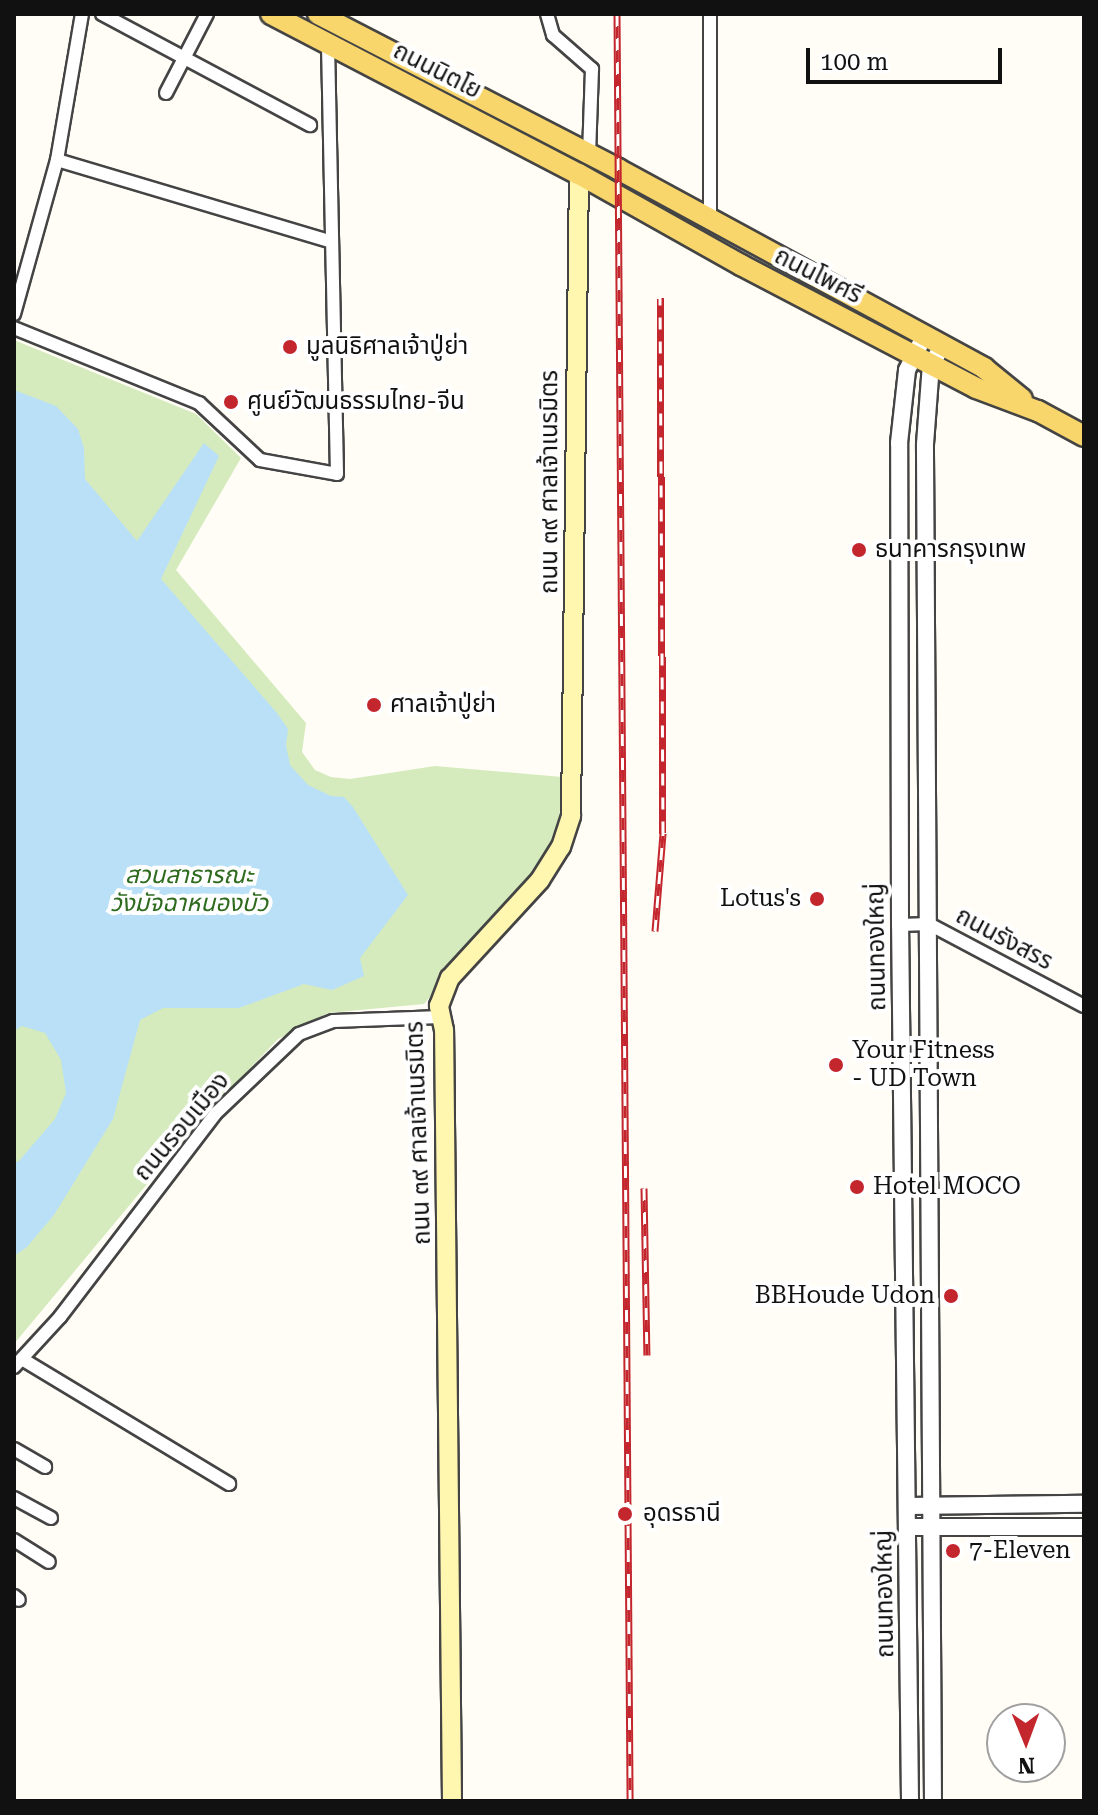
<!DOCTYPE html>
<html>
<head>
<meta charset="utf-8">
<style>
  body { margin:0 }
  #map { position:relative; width:1098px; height:1815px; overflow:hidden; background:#fffdf5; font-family:"Roboto Serif","Noto Sans Thai",serif }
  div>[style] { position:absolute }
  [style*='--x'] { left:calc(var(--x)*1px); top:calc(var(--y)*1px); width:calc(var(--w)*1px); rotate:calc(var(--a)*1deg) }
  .green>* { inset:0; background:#d5ebbd }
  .water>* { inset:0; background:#b9e0f7 }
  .roads { filter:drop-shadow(2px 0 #444) drop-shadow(-2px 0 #444) drop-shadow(0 2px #444) drop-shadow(0 -2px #444) }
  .minor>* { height:12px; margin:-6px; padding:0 6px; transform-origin:6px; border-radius:6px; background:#fff }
  .tertiary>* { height:16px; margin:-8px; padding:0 8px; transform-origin:8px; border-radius:8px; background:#fff }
  .secondary>* { height:18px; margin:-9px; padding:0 9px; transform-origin:9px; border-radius:9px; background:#fff6b0 }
  .primary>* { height:20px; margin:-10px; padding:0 10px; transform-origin:10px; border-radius:10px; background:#f9d66b }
  .rail>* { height:7px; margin-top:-3.5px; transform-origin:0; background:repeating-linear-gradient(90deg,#fff 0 12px,#c4262e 0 24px); box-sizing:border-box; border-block:2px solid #c4262e }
  .dots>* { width:22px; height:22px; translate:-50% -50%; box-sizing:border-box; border:4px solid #fff; border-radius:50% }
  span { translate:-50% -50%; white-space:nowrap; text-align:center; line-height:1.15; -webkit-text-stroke:8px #fff; paint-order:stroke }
  .street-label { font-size:24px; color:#111 }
  .poi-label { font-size:24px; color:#111 }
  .left { translate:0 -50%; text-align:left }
  .right { translate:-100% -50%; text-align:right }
  .park-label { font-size:24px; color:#2f6b1f; font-style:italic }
  .frame { position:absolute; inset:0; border:16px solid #111; pointer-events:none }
  .north { position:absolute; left:986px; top:1703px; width:80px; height:80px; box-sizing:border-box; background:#fff; border:2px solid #a0a0a0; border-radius:50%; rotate:179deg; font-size:22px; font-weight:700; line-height:32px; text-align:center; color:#111 }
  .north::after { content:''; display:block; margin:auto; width:28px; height:36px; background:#c4262e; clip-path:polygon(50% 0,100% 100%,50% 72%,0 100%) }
  .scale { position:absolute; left:806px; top:48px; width:196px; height:36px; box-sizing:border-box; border:4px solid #111; border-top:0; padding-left:10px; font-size:24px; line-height:28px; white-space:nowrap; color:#111; -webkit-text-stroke:6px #fff; paint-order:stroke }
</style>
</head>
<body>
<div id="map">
  <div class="green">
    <div style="clip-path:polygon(14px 340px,196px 414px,241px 458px,176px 570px,306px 723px,302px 752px,315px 770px,331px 777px,350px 779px,435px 766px,562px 777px,559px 824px,543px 861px,424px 1004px,328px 1013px,278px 1039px,197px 1124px,14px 1344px)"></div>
  </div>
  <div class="water">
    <div style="clip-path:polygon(14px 390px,56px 406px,78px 429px,84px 448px,85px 479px,137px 541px,204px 443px,219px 456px,161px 579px,277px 713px,288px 729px,286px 745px,290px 765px,308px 785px,331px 796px,344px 797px,353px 807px,408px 895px,360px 958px,364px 976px,332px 990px,304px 984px,239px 1008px,163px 1008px,140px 1020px,113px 1119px,54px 1215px,27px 1247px,14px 1256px,14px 1161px,18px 1162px,55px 1119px,66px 1093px,61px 1060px,45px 1033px,22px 1026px,14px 1031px)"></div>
  </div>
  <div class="roads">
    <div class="minor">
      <div style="--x:102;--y:14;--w:236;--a:28.1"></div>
      <div style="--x:547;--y:14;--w:22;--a:74"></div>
      <div style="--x:553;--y:35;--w:52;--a:41.1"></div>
      <div style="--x:592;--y:69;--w:87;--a:92"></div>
      <div style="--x:166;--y:93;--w:89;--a:-62.6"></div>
      <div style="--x:57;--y:160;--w:284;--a:16.6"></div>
      <div style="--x:710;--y:220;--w:206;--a:-90"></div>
      <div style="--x:14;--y:314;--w:160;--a:-74.4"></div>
      <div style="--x:57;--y:160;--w:148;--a:-80.3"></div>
      <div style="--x:14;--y:328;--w:200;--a:22.1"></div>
      <div style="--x:199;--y:403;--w:83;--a:43.1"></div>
      <div style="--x:260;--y:460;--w:78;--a:10.3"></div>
      <div style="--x:337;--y:474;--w:430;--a:-91.2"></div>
      <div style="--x:900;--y:925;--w:29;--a:-2"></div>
      <div style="--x:929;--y:924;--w:175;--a:27.9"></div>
      <div style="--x:22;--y:1359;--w:242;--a:31.1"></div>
      <div style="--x:14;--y:1367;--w:68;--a:-47.4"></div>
      <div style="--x:60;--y:1317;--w:255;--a:-52.6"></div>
      <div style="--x:215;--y:1114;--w:116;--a:-43.6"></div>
      <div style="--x:299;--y:1034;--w:36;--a:-21"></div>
      <div style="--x:333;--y:1021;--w:108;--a:-2.1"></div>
      <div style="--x:14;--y:1449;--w:36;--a:30"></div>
      <div style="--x:14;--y:1498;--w:42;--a:28.4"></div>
      <div style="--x:14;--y:1540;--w:41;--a:32.2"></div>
      <div style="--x:14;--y:1596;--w:6;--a:39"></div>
    </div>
    <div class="tertiary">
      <div style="--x:908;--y:1506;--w:176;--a:-0.7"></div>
      <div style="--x:908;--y:1527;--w:176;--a:0"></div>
      <div style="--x:910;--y:1801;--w:876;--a:-90.65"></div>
      <div style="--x:900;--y:925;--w:482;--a:-90.1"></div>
      <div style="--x:899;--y:443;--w:73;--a:-83.7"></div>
      <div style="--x:907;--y:370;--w:28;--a:-63"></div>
      <div style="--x:933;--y:1801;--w:1357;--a:-90.34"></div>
      <div style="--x:925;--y:444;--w:79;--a:-85.7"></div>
      <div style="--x:931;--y:365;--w:12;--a:-59"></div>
    </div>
    <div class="secondary">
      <div style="--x:452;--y:1801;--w:771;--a:-90.59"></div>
      <div style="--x:444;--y:1030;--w:25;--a:-102"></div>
      <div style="--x:439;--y:1006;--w:30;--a:-69"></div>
      <div style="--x:450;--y:978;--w:133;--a:-47.4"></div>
      <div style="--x:540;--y:880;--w:39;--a:-58"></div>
      <div style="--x:561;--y:847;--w:33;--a:-72"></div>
      <div style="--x:571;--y:816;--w:642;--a:-89.29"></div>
    </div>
    <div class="primary">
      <div style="--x:271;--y:14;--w:347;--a:27.5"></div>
      <div style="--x:579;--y:174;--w:186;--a:29.3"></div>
      <div style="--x:741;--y:265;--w:265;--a:27.6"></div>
      <div style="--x:976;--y:388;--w:66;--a:20.4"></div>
      <div style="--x:1038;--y:411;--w:52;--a:28.5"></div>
      <div style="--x:318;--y:14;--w:338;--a:27.3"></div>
      <div style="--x:618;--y:169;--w:417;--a:28.5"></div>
      <div style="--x:984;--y:368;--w:49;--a:39.2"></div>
    </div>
  </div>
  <div class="rail">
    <div style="--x:617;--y:14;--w:1787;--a:89.58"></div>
    <div style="--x:655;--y:931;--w:98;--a:-85.3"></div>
    <div style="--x:663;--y:833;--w:535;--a:-90.32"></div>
    <div style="--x:644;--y:1188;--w:167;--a:89"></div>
  </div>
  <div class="dots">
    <div style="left:290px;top:347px;background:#c4262e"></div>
    <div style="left:231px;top:402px;background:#c4262e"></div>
    <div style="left:859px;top:550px;background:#c4262e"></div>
    <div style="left:374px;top:705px;background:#c4262e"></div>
    <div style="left:817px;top:899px;background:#c4262e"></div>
    <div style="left:836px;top:1065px;background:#c4262e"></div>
    <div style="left:857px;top:1187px;background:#c4262e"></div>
    <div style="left:951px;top:1296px;background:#c4262e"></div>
    <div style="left:625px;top:1514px;background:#c4262e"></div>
    <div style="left:953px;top:1551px;background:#c4262e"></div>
  </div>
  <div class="street-label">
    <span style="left:437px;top:71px;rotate:27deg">ถนนนิตโย</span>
    <span style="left:818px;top:276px;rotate:27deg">ถนนโพศรี</span>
    <span style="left:550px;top:482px;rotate:-90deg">ถนน ๓๙ ศาลเจ้าเนรมิตร</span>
    <span style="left:1004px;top:939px;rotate:28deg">ถนนรังสรร</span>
    <span style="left:877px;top:947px;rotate:-91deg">ถนนทองใหญ่</span>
    <span style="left:182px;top:1127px;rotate:-50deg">ถนนรอบเมือง</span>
    <span style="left:419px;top:1133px;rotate:-92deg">ถนน ๓๙ ศาลเจ้าเนรมิตร</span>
    <span style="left:885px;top:1594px;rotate:-91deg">ถนนทองใหญ่</span>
  </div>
  <div class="poi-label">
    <span class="left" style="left:306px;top:347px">มูลนิธิศาลเจ้าปู่ย่า</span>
    <span class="left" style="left:247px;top:402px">ศูนย์วัฒนธรรมไทย-จีน</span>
    <span class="left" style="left:875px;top:550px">ธนาคารกรุงเทพ</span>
    <span class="left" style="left:390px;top:705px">ศาลเจ้าปู่ย่า</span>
    <span class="right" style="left:801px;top:899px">Lotus's</span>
    <span class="left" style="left:852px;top:1065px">Your Fitness<br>- UD Town</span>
    <span class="left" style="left:873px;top:1187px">Hotel MOCO</span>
    <span class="right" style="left:935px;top:1296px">BBHoude Udon</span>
    <span class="left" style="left:643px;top:1514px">อุดรธานี</span>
    <span class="left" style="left:969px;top:1551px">7-Eleven</span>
  </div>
  <div class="park-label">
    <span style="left:189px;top:890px">สวนสาธารณะ<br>วังมัจฉาหนองบัว</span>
  </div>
  <div class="frame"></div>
  <div class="north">N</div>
  <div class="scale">100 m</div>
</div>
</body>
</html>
